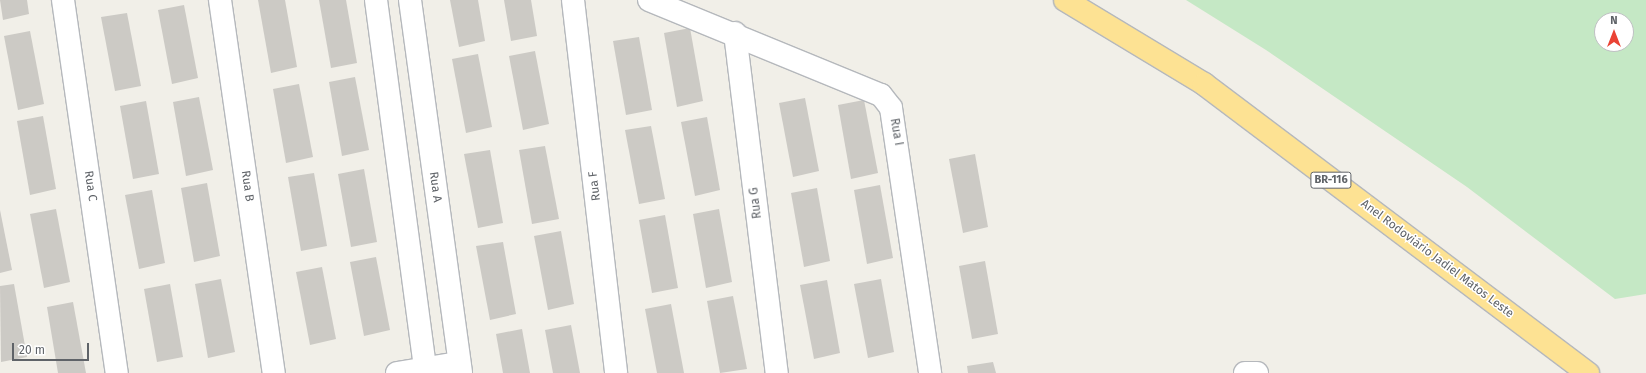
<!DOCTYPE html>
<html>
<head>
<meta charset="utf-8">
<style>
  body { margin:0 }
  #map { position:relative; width:1646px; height:373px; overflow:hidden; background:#f1efe8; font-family:"Fira Sans",sans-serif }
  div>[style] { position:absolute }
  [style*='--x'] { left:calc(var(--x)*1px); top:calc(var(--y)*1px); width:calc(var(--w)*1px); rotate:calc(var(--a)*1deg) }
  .green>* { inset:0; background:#c5e8c5 }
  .building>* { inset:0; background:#cccac5 }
  .roads { filter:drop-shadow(1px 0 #b5b8bc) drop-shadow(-1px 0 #b5b8bc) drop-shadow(0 1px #b5b8bc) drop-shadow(0 -1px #b5b8bc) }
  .street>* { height:22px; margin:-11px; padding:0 11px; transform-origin:11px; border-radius:11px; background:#fff }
  .highway>* { height:22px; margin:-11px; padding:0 11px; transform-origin:11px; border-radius:11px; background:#fde293 }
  span { translate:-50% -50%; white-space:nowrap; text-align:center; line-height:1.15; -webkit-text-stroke:3px #fff; paint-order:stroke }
  .shield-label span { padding:1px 3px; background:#fff; border:1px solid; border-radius:3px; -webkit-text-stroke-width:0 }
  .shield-label { font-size:11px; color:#5f6368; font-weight:700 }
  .street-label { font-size:12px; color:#5f6368 }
  .north { position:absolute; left:1594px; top:12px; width:40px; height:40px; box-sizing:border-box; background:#fff; border:1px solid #bfc1c3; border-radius:50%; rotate:0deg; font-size:11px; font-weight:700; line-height:16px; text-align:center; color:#5f6368 }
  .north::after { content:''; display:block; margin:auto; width:14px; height:18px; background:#ea4335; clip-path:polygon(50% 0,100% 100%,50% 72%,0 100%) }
  .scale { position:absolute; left:12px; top:343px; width:77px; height:18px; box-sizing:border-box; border:2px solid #5f6368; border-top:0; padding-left:5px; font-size:12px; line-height:14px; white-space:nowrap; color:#5f6368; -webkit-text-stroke:3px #fff; paint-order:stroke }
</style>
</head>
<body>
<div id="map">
  <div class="green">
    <div style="clip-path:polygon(evenodd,1186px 0,1646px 0,1646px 294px,1615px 299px,1467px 187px,1266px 50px,1186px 0,1602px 20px,1626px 20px,1626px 44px,1602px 44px,1602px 20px)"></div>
  </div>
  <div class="building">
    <div style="clip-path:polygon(0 0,27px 0,29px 14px,3px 20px)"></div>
    <div style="clip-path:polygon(258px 0,285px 0,297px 67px,271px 73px)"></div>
    <div style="clip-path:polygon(319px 0,346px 0,357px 63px,331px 68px)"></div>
    <div style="clip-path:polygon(450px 0,478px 0,485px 41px,459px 47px)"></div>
    <div style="clip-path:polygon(504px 0,531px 0,537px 36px,511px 41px)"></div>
    <div style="clip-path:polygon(184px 5px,198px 78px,172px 84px,158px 10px)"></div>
    <div style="clip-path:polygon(127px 13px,141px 86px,115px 91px,101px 17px)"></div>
    <div style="clip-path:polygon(690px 28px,703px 101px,677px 107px,664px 33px)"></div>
    <div style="clip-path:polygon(30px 31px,44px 104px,18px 110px,4px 36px)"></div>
    <div style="clip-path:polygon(639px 37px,652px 110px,626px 115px,613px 41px)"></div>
    <div style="clip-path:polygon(535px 51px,549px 124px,523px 130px,509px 56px)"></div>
    <div style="clip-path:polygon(478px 54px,492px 127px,466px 133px,452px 59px)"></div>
    <div style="clip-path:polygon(355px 77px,369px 150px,342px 156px,329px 82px)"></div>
    <div style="clip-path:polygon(299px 84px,313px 157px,286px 163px,273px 89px)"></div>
    <div style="clip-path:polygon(199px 97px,213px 170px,186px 176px,173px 102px)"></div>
    <div style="clip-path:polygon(805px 98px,819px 171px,793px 177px,779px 103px)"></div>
    <div style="clip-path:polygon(864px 100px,878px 173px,851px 179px,838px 105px)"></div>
    <div style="clip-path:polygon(146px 101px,159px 174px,133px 179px,120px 106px)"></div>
    <div style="clip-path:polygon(43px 116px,56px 189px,30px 195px,17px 121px)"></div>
    <div style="clip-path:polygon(707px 117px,720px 190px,695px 196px,681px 122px)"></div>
    <div style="clip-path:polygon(651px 126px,665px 199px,639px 204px,625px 130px)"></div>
    <div style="clip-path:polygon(545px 146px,559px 219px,532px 224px,519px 150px)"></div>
    <div style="clip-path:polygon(490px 150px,503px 223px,478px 228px,464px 154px)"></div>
    <div style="clip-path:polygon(975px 154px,988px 227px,963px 233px,949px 159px)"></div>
    <div style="clip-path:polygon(364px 169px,377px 242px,351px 247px,338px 174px)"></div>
    <div style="clip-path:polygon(314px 173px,327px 246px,301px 251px,288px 177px)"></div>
    <div style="clip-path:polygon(207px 183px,220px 256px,194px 262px,181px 188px)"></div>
    <div style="clip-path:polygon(880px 185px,893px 258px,867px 264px,854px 190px)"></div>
    <div style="clip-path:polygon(817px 188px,830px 261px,804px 267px,791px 193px)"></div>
    <div style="clip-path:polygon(152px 190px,165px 263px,139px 269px,125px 195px)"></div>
    <div style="clip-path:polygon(56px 209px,70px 282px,44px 288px,30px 214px)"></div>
    <div style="clip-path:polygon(719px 209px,732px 282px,706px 288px,693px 214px)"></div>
    <div style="clip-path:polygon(0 210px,12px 270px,0 273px)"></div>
    <div style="clip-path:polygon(665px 215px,678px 288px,652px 293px,639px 220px)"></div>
    <div style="clip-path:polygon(561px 231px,574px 304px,548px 310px,534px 236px)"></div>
    <div style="clip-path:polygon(503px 242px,516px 314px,490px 320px,476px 246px)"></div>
    <div style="clip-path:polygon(376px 257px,390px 330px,364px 336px,350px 262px)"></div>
    <div style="clip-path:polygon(985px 261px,998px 334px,972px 339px,959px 266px)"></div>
    <div style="clip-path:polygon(322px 267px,336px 339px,310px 345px,296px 272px)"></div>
    <div style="clip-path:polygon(221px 279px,235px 352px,208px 358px,195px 284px)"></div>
    <div style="clip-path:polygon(881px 279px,894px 352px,868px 358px,854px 284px)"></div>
    <div style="clip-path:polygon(827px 280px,840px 353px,814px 359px,800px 285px)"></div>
    <div style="clip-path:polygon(14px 284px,27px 357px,1px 362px,0 286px)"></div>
    <div style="clip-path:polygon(170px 284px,183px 357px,157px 362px,144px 289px)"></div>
    <div style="clip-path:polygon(733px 296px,747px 369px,720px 373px,707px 301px)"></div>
    <div style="clip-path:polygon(73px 302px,86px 373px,58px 373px,47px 307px)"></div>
    <div style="clip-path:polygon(671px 304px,684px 373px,657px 373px,645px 309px)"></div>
    <div style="clip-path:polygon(571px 325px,580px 373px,553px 373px,545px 330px)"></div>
    <div style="clip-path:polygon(522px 329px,530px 373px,503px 373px,496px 334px)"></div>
    <div style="clip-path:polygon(993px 362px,996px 373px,968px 373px,967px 366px)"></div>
  </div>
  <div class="roads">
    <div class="street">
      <div style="--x:63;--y:0;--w:377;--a:81.8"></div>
      <div style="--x:220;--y:0;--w:377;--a:81.8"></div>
      <div style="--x:376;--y:0;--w:376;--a:82.4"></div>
      <div style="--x:410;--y:0;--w:376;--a:82.2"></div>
      <div style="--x:573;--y:0;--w:375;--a:83.4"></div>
      <div style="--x:649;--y:0;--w:251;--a:22.3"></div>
      <div style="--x:881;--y:95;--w:16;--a:52"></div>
      <div style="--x:891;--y:108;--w:268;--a:81.6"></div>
      <div style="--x:735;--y:33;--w:343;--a:83"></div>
      <div style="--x:397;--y:373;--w:63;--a:-9.2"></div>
      <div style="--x:1245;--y:373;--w:12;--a:0"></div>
    </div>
    <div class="highway">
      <div style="--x:1065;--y:0;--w:162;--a:31.1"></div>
      <div style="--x:1204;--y:84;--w:481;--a:37"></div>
    </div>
  </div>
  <div class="shield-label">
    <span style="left:1331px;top:180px">BR-116</span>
  </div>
  <div class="street-label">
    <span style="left:896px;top:132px;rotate:80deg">Rua I</span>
    <span style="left:90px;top:186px;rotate:82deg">Rua C</span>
    <span style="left:247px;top:186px;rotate:82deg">Rua B</span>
    <span style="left:595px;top:186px;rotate:-97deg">Rua F</span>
    <span style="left:435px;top:187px;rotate:82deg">Rua A</span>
    <span style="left:756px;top:203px;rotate:-97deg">Rua G</span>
    <span style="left:1437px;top:259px;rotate:37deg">Anel Rodoviário Jadiel Matos Leste</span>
  </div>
  <div class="north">N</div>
  <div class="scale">20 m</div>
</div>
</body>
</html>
